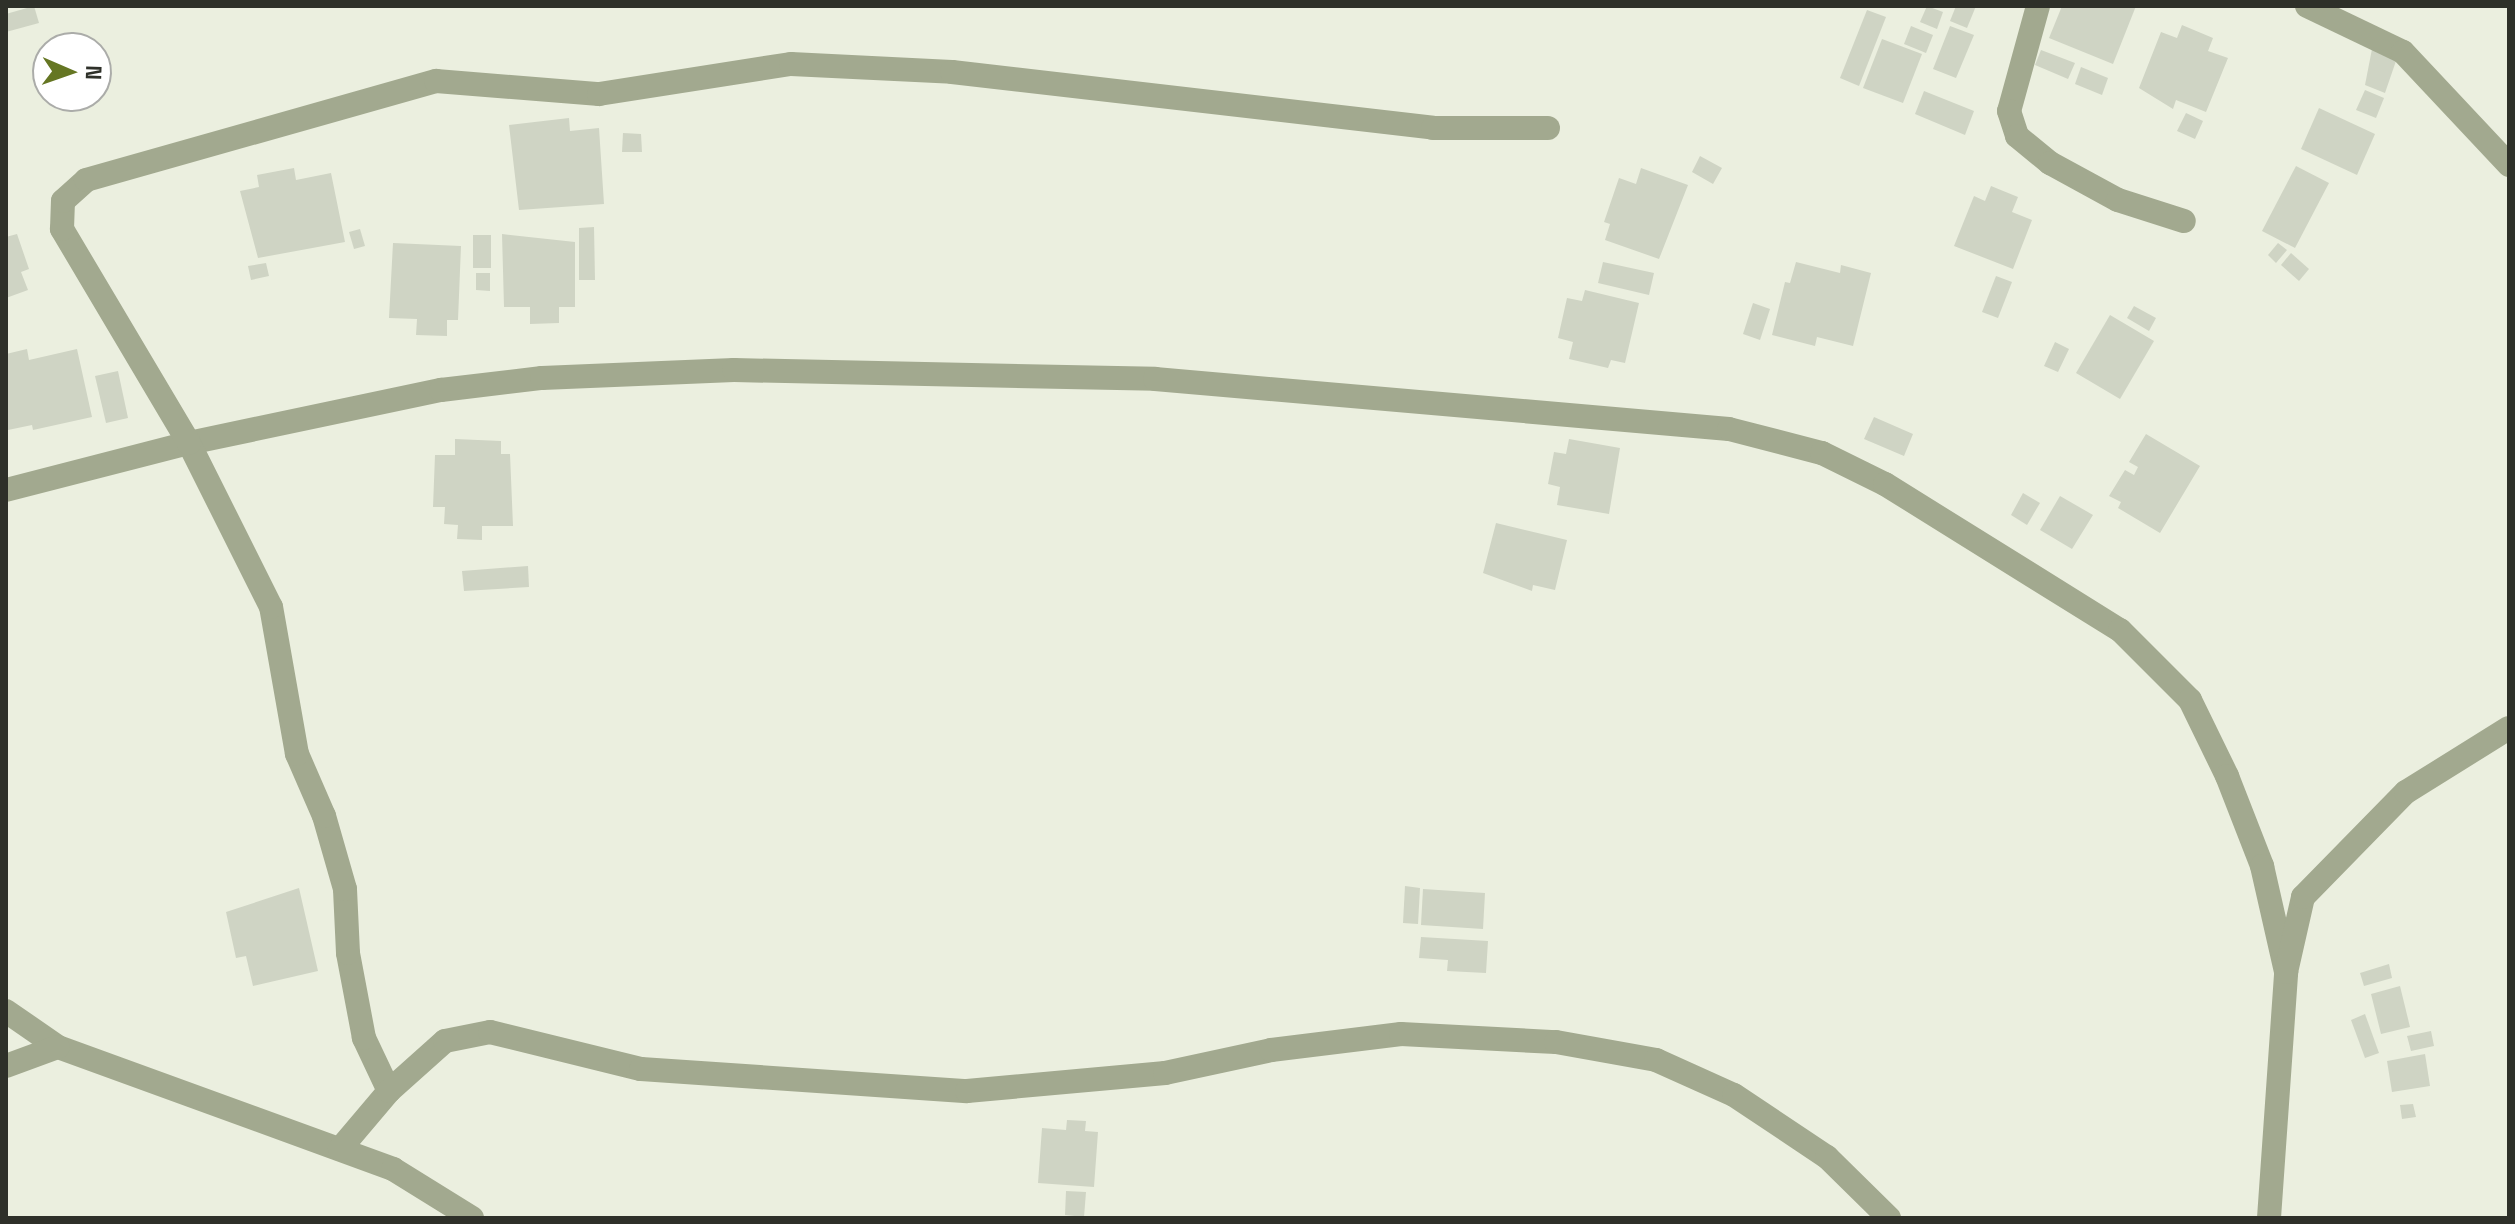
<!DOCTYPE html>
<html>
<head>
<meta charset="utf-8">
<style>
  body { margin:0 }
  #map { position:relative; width:2515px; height:1224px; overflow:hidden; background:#ebefdf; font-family:"Space Grotesk",sans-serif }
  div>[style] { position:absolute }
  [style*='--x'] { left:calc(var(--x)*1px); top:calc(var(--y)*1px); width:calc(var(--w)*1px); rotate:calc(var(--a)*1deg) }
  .building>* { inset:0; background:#cfd4c4 }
  .minor>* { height:24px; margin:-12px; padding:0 12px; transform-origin:12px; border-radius:12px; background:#a2a98f }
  span { translate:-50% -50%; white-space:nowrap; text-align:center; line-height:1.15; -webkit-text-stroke:6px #fff; paint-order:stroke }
  .frame { position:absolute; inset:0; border:8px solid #2e3029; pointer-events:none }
  .north { position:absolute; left:32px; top:32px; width:80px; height:80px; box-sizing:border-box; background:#fff; border:2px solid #abaca9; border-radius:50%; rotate:92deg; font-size:22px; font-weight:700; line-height:32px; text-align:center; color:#2e3029 }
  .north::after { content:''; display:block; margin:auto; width:28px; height:36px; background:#657623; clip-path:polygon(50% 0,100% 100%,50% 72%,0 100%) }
</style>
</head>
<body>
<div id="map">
  <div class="building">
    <div style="clip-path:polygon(34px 6px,39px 23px,6px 32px,6px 14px)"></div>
    <div style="clip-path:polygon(1927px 6px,1943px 12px,1937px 29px,1920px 22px)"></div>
    <div style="clip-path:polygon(1956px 6px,1976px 6px,1967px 28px,1950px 21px)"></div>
    <div style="clip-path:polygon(2062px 6px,2136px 6px,2113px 64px,2049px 38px)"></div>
    <div style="clip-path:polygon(1867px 10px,1886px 17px,1859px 86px,1840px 78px)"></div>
    <div style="clip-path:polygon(2182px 25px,2213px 38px,2208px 51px,2228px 58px,2206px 112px,2176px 100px,2173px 109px,2139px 88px,2161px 32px,2177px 38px)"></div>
    <div style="clip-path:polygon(1911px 26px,1933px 35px,1926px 53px,1904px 44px)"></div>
    <div style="clip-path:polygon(1950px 26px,1974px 35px,1956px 78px,1933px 69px)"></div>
    <div style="clip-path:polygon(1882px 39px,1922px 54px,1903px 103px,1863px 88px)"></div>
    <div style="clip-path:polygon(2372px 49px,2397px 58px,2385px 93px,2365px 85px)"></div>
    <div style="clip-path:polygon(2041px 50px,2075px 63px,2068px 79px,2035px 65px)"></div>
    <div style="clip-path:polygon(2081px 67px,2108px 78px,2102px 95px,2075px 84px)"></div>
    <div style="clip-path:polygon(2365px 90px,2384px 98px,2376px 118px,2356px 110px)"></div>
    <div style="clip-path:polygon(1924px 91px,1974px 111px,1965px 135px,1915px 114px)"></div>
    <div style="clip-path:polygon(2319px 108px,2375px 134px,2357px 175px,2301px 149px)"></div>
    <div style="clip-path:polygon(2186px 113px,2203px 121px,2195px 139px,2177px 131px)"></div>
    <div style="clip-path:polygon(569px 118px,570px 131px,599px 128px,604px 204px,519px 210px,509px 125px)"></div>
    <div style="clip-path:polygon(623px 133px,641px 134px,642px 152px,622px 152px)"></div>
    <div style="clip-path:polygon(1700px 156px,1722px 168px,1713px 184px,1692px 172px)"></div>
    <div style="clip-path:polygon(2296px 166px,2329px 183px,2295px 248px,2262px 231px)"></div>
    <div style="clip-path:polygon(294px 168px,296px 180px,331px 173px,345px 242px,258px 258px,240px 191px,259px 187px,257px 175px)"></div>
    <div style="clip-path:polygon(1641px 168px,1688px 185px,1659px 259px,1605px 240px,1610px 224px,1604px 222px,1619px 178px,1636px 184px)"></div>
    <div style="clip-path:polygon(1991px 186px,2018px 197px,2012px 212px,2032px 220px,2013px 269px,1954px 246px,1974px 196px,1985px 201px)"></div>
    <div style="clip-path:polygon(594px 227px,595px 280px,579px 280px,579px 228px)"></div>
    <div style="clip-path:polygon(360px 229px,365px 246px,354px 249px,349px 232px)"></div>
    <div style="clip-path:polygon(17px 234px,29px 269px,21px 272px,28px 290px,6px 298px,6px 237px)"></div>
    <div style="clip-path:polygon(502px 234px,575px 242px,575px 307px,559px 307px,559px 323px,530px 324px,530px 307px,504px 307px)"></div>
    <div style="clip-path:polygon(473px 235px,491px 235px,491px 268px,473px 268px)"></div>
    <div style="clip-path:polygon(393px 243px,461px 246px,458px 320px,447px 320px,447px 336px,416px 335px,417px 319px,389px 318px)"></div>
    <div style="clip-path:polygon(2278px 243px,2287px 250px,2276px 263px,2268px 255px)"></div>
    <div style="clip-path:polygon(2291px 253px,2309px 269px,2299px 281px,2281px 265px)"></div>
    <div style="clip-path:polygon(1603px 262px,1654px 273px,1649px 295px,1598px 283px)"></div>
    <div style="clip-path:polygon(1796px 262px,1840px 273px,1841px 265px,1871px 273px,1853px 346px,1817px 337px,1815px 346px,1772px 335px,1785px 282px,1790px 283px)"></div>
    <div style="clip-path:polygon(266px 263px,269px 276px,251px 280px,248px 266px)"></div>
    <div style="clip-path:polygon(476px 273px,490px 273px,490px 291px,476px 290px)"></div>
    <div style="clip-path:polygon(1996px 276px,2012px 282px,1998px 318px,1982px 312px)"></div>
    <div style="clip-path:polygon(1585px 290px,1639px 303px,1625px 363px,1611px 360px,1608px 368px,1569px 359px,1573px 342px,1558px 338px,1567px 298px,1582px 301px)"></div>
    <div style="clip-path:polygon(1753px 303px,1770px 309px,1760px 340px,1743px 334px)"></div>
    <div style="clip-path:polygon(2134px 306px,2156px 318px,2149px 331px,2127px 318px)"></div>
    <div style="clip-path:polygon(2110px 315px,2154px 341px,2120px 399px,2076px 373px)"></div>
    <div style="clip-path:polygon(2055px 342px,2069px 349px,2058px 372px,2044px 366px)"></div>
    <div style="clip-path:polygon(27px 349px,29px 360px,77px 349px,92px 417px,33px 430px,32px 425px,8px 430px,6px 354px)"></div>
    <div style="clip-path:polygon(118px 371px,128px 418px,106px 423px,95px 376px)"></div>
    <div style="clip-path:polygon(1874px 417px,1913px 434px,1904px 456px,1864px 439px)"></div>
    <div style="clip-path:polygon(2146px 434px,2200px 466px,2160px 533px,2118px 508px,2121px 502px,2109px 496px,2125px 470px,2134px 475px,2138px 467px,2129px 462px)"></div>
    <div style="clip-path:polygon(455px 439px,501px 441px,501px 454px,510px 454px,513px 526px,482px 526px,482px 540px,457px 539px,458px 525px,444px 524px,445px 507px,433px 507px,435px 455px,455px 455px)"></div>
    <div style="clip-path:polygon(1569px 439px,1620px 448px,1609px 514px,1557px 505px,1560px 487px,1548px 484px,1554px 452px,1566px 454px)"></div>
    <div style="clip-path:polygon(2023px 493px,2040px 503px,2027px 525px,2011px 515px)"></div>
    <div style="clip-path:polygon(2060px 496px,2093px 515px,2072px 549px,2040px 530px)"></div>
    <div style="clip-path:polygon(1496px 523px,1567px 540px,1555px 590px,1533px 585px,1532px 591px,1483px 573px)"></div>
    <div style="clip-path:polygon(528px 566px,529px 587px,464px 591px,462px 571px)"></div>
    <div style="clip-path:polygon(1405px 886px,1420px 888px,1418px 924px,1403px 923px)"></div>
    <div style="clip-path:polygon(299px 888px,318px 971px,253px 986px,246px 956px,236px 958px,226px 912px)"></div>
    <div style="clip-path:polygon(1423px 889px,1485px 893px,1483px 929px,1421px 925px)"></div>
    <div style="clip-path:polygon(1421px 937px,1488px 941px,1486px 973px,1447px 971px,1448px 960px,1419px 958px)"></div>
    <div style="clip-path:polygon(2389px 964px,2392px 978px,2364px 986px,2360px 973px)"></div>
    <div style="clip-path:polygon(2400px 986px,2410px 1027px,2381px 1034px,2371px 994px)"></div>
    <div style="clip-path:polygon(2365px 1014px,2379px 1053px,2365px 1058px,2351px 1020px)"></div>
    <div style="clip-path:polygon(2431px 1031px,2434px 1046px,2411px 1051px,2407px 1036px)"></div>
    <div style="clip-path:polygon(2425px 1054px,2430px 1086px,2392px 1092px,2387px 1061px)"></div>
    <div style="clip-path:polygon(2413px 1104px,2416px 1117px,2402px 1119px,2400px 1105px)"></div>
    <div style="clip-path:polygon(1067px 1120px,1086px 1121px,1085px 1131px,1098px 1132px,1094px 1187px,1038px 1183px,1042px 1128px,1066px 1130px)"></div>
    <div style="clip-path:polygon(1066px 1191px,1086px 1192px,1084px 1217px,1065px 1215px)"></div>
  </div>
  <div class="minor">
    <div style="--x:2038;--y:6;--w:109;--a:105.4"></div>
    <div style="--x:2009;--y:111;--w:26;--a:72"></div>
    <div style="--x:2017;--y:136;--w:43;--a:39.3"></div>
    <div style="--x:2050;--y:163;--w:77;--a:28.6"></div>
    <div style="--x:2118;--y:200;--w:69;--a:17.7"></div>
    <div style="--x:2307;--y:6;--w:106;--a:25.6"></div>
    <div style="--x:2403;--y:52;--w:155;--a:46.8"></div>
    <div style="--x:6;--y:490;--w:189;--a:-14.4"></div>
    <div style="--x:189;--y:443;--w:258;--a:-11.9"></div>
    <div style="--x:441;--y:390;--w:102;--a:-6.8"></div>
    <div style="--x:542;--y:378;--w:192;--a:-2.4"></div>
    <div style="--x:734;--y:370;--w:421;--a:1.2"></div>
    <div style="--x:1155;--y:379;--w:576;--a:4.98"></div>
    <div style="--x:1729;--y:429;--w:96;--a:14.5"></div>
    <div style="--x:1822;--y:453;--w:70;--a:26.2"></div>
    <div style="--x:1885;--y:484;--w:277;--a:31.9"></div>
    <div style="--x:2120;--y:630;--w:99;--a:45"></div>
    <div style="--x:2190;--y:700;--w:85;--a:64"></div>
    <div style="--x:2227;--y:776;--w:97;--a:68.7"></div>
    <div style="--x:2262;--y:866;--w:109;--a:77.2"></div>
    <div style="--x:6;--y:1011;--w:63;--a:34.7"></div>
    <div style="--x:58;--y:1047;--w:357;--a:20"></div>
    <div style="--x:393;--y:1169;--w:93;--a:31.8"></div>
    <div style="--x:6;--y:1066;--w:55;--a:-20.1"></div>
    <div style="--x:389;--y:1091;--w:59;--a:-115.3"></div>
    <div style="--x:364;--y:1038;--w:86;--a:-100.7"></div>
    <div style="--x:348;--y:953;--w:64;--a:-92.7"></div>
    <div style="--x:345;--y:889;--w:76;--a:-106"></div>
    <div style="--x:324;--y:816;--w:68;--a:-113.5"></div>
    <div style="--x:297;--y:754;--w:149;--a:-100"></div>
    <div style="--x:271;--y:607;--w:183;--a:-116.6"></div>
    <div style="--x:189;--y:443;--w:249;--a:-120.7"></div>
    <div style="--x:62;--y:229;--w:28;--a:-88"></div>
    <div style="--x:63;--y:201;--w:31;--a:-42"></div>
    <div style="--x:86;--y:180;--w:364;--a:-15.8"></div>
    <div style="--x:436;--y:81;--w:164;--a:4.6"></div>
    <div style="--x:599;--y:94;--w:194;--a:-8.9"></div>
    <div style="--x:791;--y:64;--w:161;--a:2.8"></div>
    <div style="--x:952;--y:72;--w:484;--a:6.6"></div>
    <div style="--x:1433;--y:128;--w:115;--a:0"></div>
    <div style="--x:340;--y:1149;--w:76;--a:-49.8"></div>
    <div style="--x:389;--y:1091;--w:75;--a:-41.8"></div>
    <div style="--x:445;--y:1041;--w:46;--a:-11.3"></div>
    <div style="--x:490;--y:1032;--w:155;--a:13.8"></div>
    <div style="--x:641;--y:1069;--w:327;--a:3.9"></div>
    <div style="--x:967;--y:1091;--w:199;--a:-5.2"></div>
    <div style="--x:1165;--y:1073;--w:108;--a:-12.2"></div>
    <div style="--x:1271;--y:1050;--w:131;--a:-7"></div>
    <div style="--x:1401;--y:1034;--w:155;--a:3"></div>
    <div style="--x:1556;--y:1042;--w:102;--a:10.2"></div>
    <div style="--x:1656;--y:1060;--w:85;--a:24.2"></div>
    <div style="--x:1734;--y:1095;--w:112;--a:33.7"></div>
    <div style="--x:1827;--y:1157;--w:87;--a:44.5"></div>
    <div style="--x:2269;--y:1218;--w:247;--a:-86"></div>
    <div style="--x:2286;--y:972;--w:77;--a:-77.2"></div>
    <div style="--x:2303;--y:897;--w:147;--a:-45.6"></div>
    <div style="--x:2406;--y:792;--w:121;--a:-31.9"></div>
  </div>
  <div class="frame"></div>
  <div class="north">N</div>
</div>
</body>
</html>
